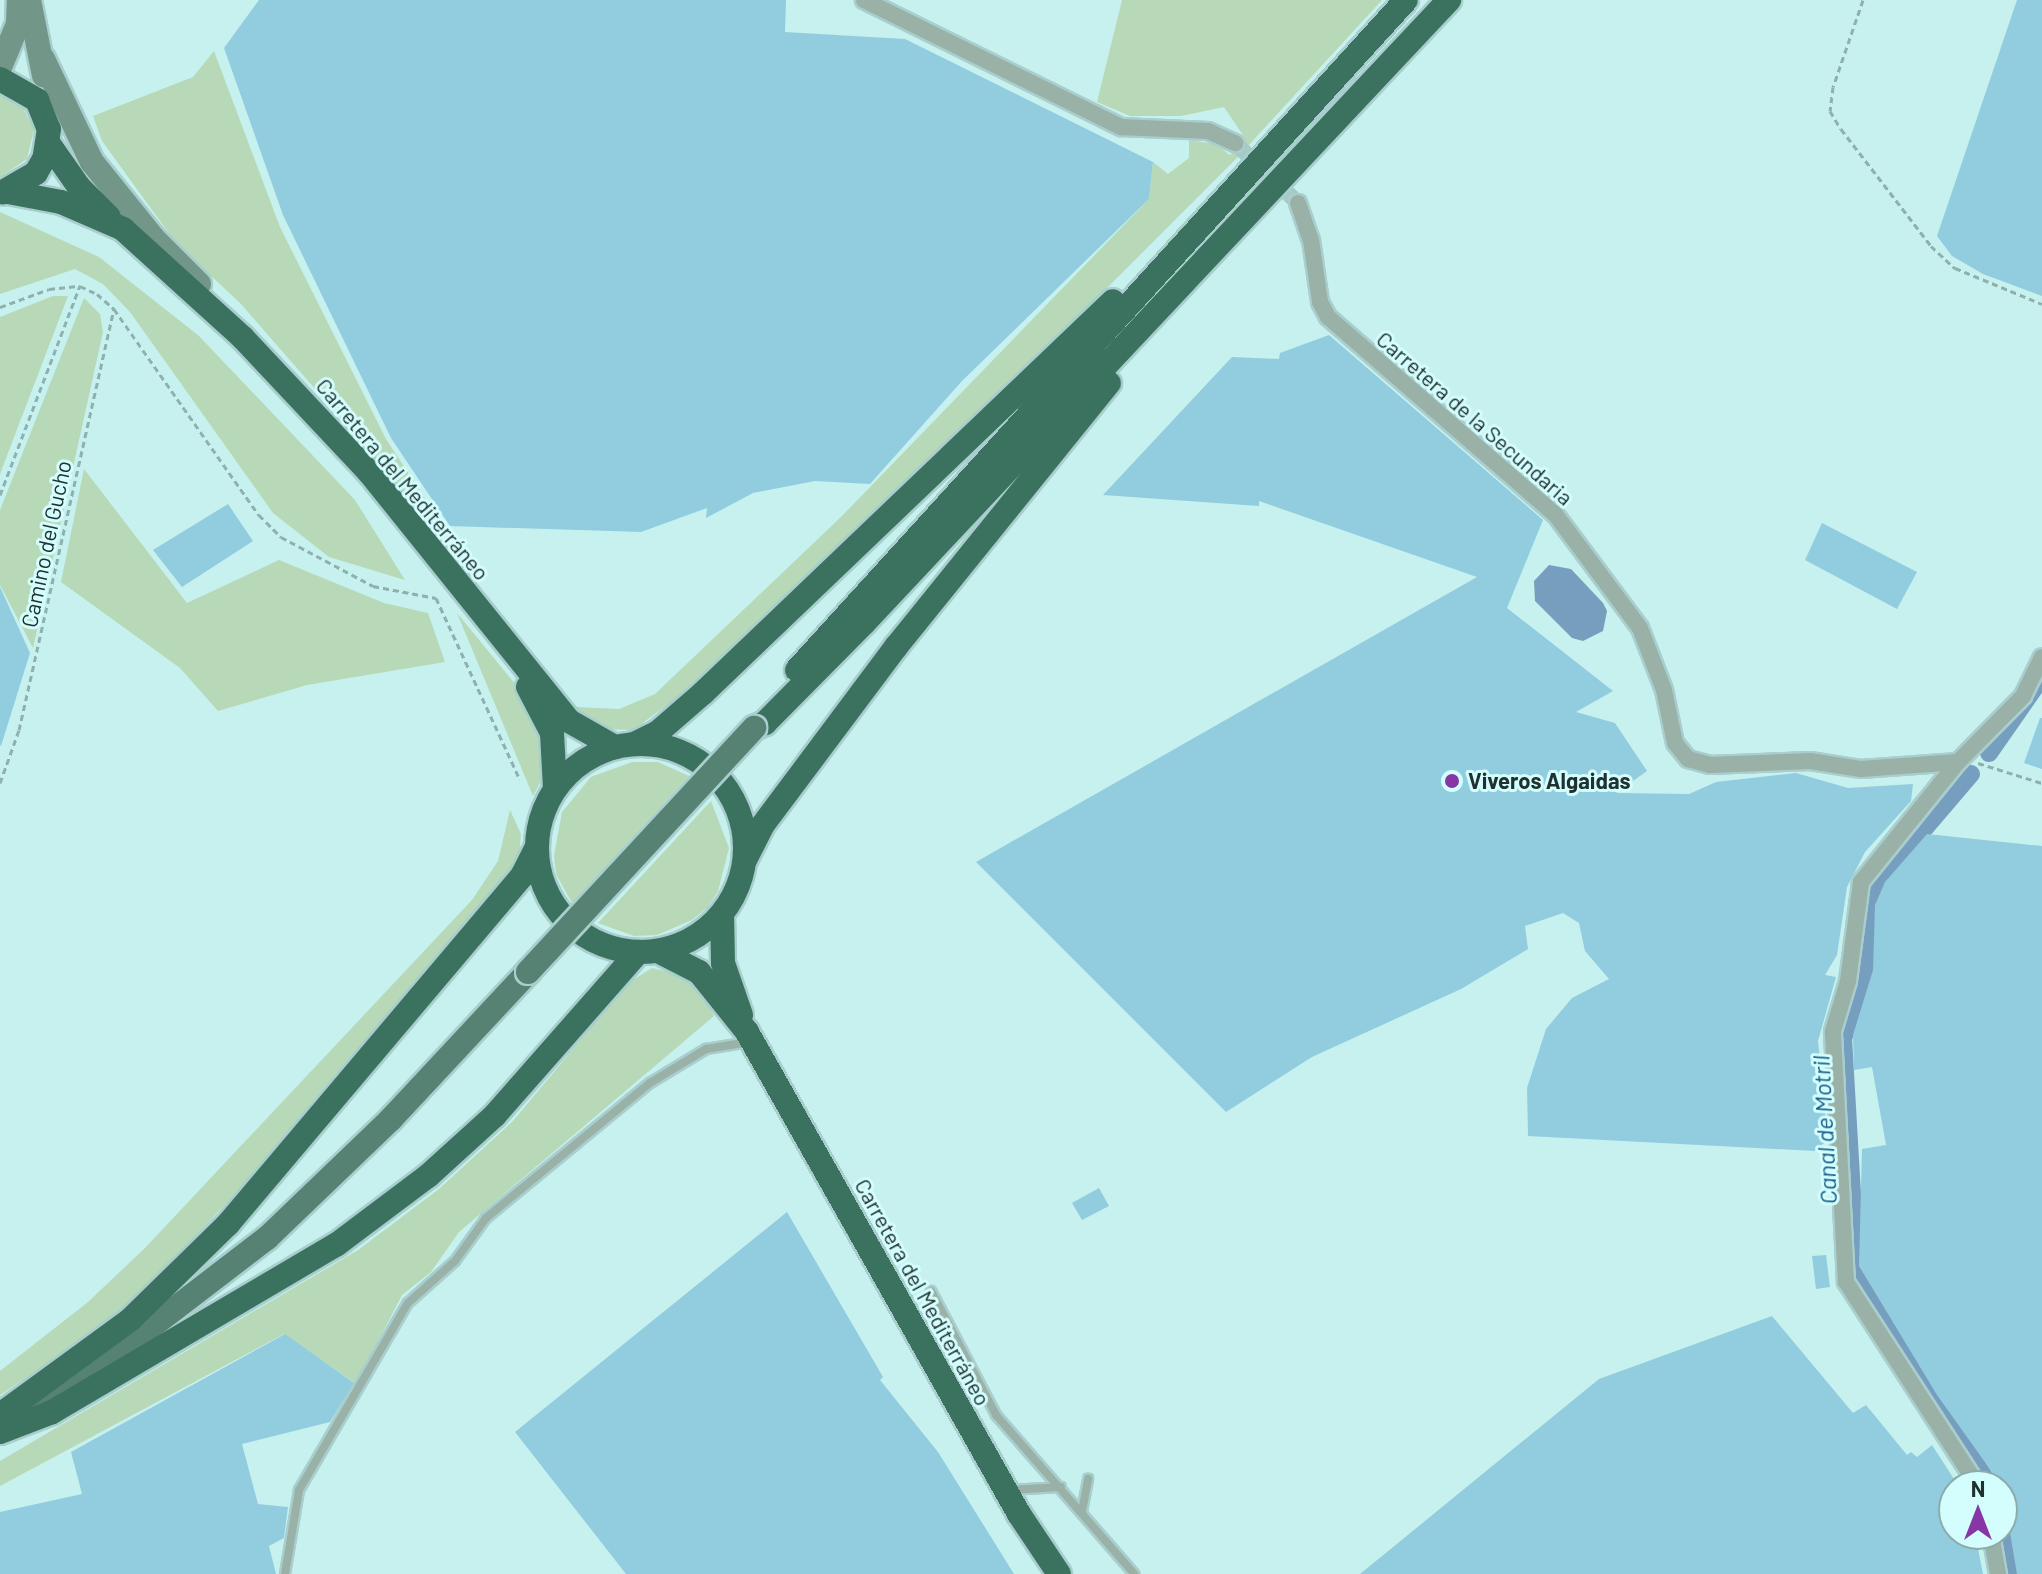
<!DOCTYPE html>
<html>
<head>
<meta charset="utf-8">
<style>
  body { margin:0 }
  #map { position:relative; width:2042px; height:1574px; overflow:hidden; background:#c6f1ef; font-family:Barlow,sans-serif }
  div>[style] { position:absolute }
  [style*='--x'] { left:calc(var(--x)*1px); top:calc(var(--y)*1px); width:calc(var(--w)*1px); rotate:calc(var(--a)*1deg) }
  .green>* { inset:0; background:#b7d9b7 }
  .water>* { inset:0; background:#759ebf }
  .canal>* { height:18px; margin:-9px; padding:0 9px; transform-origin:9px; border-radius:9px; background:#759ebf }
  .building>* { inset:0; background:#91cddf }
  .street-tunnel>* { height:16px; margin-top:-8px; transform-origin:0; background:repeating-linear-gradient(90deg,#a5cbc9 0 16px,transparent 0 24px) }
  .path>* { height:3px; margin-top:-1.5px; transform-origin:0; background:repeating-linear-gradient(90deg,#8eb0ae 0 6px,transparent 0 10px) }
  .roads { filter:drop-shadow(2px 0 #a8cecd) drop-shadow(-2px 0 #a8cecd) drop-shadow(0 2px #a8cecd) drop-shadow(0 -2px #a8cecd) }
  .lane>* { height:8px; margin:-4px; padding:0 4px; transform-origin:4px; border-radius:4px; background:#99b1a7 }
  .street>* { height:16px; margin:-8px; padding:0 8px; transform-origin:8px; border-radius:8px; background:#99b1a7 }
  .secondary>* { height:24px; margin:-12px; padding:0 12px; transform-origin:12px; border-radius:12px; background:#729688 }
  .primary>* { height:24px; margin:-12px; padding:0 12px; transform-origin:12px; border-radius:12px; background:#558272 }
  .highway>* { height:24px; margin:-12px; padding:0 12px; transform-origin:12px; border-radius:12px; background:#3b725f }
  .highway>.ring { margin:-12px; padding:0; box-sizing:content-box; background:none; border:24px solid #3b725f; border-radius:50% }
  .bridges { filter:drop-shadow(2px 0 #a8cecd) drop-shadow(-2px 0 #a8cecd) drop-shadow(0 2px #a8cecd) drop-shadow(0 -2px #a8cecd) }
  .primary-bridge>* { height:24px; margin:-12px; padding:0 12px; transform-origin:12px; border-radius:12px; background:#558272 }
  .dots>* { width:22px; height:22px; translate:-50% -50%; box-sizing:border-box; border:4px solid #d3fefd; border-radius:50% }
  span { translate:-50% -50%; white-space:nowrap; text-align:center; line-height:1.15; -webkit-text-stroke:6px #d3fefd; paint-order:stroke }
  .street-label { font-size:22px; color:#203130 }
  .poi-label { font-size:22px; color:#203130; font-weight:700 }
  .left { translate:0 -50%; text-align:left }
  .water-label { font-size:24px; color:#175a86; font-style:italic }
  .north { position:absolute; left:1938px; top:1470px; width:80px; height:80px; box-sizing:border-box; background:#d3fefd; border:2px solid #8bacab; border-radius:50%; rotate:0deg; font-size:22px; font-weight:700; line-height:32px; text-align:center; color:#203130 }
  .north::after { content:''; display:block; margin:auto; width:28px; height:36px; background:#8836a5; clip-path:polygon(50% 0,100% 100%,50% 72%,0 100%) }
</style>
</head>
<body>
<div id="map">
  <div class="green">
    <div style="clip-path:polygon(1122px 0,1382px 0,1235px 160px,1057px 338px,674px 700px,633px 730px,601px 729px,578px 717px,577px 707px,619px 709px,655px 694px,842px 516px,1149px 199px,1153px 162px,1168px 174px,1189px 158px,1189px 140px,1215px 144px,1230px 155px,1245px 138px,1224px 107px,1181px 116px,1130px 116px,1097px 102px)"></div>
    <div style="clip-path:polygon(214px 51px,280px 227px,386px 439px,455px 544px,447px 553px,393px 478px,241px 304px,176px 243px,102px 141px,93px 116px,193px 77px)"></div>
    <div style="clip-path:polygon(0 92px,21px 103px,34px 130px,27px 159px,0 177px)"></div>
    <div style="clip-path:polygon(0 212px,99px 257px,199px 336px,355px 500px,405px 580px,329px 557px,273px 513px,130px 312px,103px 284px,75px 269px,0 294px)"></div>
    <div style="clip-path:polygon(53px 296px,68px 296px,0 474px,0 317px)"></div>
    <div style="clip-path:polygon(84px 298px,100px 314px,103px 332px,33px 648px,0 585px,0 510px)"></div>
    <div style="clip-path:polygon(84px 469px,187px 603px,279px 560px,384px 603px,428px 613px,445px 662px,307px 685px,218px 711px,180px 668px,61px 582px)"></div>
    <div style="clip-path:polygon(457px 613px,520px 690px,542px 740px,541px 781px,533px 796px)"></div>
    <div style="clip-path:polygon(632px 762px,658px 762px,689px 776px,572px 903px,556px 874px,554px 856px,562px 812px,591px 777px)"></div>
    <div style="clip-path:polygon(711px 801px,729px 848px,718px 891px,708px 907px,692px 920px,657px 935px,634px 936px,598px 923px)"></div>
    <div style="clip-path:polygon(510px 810px,521px 834px,519px 856px,396px 1012px,348px 1059px,233px 1196px,141px 1294px,98px 1330px,0 1395px,0 1371px,88px 1302px,145px 1248px,472px 900px,498px 861px)"></div>
    <div style="clip-path:polygon(652px 968px,682px 975px,701px 990px,714px 1016px,459px 1232px,431px 1272px,402px 1295px,356px 1384px,284px 1334px,0 1486px,0 1461px,358px 1250px,439px 1189px,513px 1121px,628px 983px)"></div>
  </div>
  <div class="water">
    <div style="clip-path:polygon(1549px 565px,1571px 569px,1603px 603px,1607px 611px,1603px 631px,1583px 641px,1572px 638px,1535px 601px,1534px 581px)"></div>
  </div>
  <div class="canal">
    <div style="--x:1989;--y:753;--w:93;--a:-55.1"></div>
    <div style="--x:1971;--y:774;--w:154;--a:130.5"></div>
    <div style="--x:1871;--y:891;--w:88;--a:92.6"></div>
    <div style="--x:1867;--y:979;--w:64;--a:112.1"></div>
    <div style="--x:1843;--y:1038;--w:240;--a:86.7"></div>
    <div style="--x:1857;--y:1278;--w:247;--a:57.4"></div>
    <div style="--x:2002;--y:1534;--w:41;--a:80.1"></div>
  </div>
  <div class="building">
    <div style="clip-path:polygon(259px 0,786px 0,785px 32px,905px 39px,1153px 162px,1149px 199px,962px 381px,870px 484px,815px 481px,753px 493px,706px 518px,707px 508px,641px 532px,450px 526px,391px 438px,283px 215px,224px 48px)"></div>
    <div style="clip-path:polygon(2017px 0,2042px 0,2042px 296px,1983px 274px,1952px 256px,1937px 236px)"></div>
    <div style="clip-path:polygon(1329px 335px,1543px 520px,1507px 608px,1613px 691px,1576px 712px,1615px 723px,1647px 771px,1616px 793px,1689px 794px,1716px 782px,1796px 773px,1848px 788px,1913px 784px,1911px 801px,1865px 852px,1847px 887px,1837px 955px,1825px 975px,1836px 977px,1818px 1041px,1828px 1140px,1815px 1151px,1528px 1136px,1527px 1088px,1546px 1029px,1572px 998px,1609px 979px,1585px 951px,1579px 923px,1563px 913px,1525px 926px,1528px 949px,1461px 989px,1312px 1057px,1226px 1112px,976px 862px,1477px 577px,1259px 501px,1259px 506px,1103px 495px,1232px 357px,1279px 359px,1280px 353px)"></div>
    <div style="clip-path:polygon(228px 504px,253px 541px,182px 587px,153px 550px)"></div>
    <div style="clip-path:polygon(1822px 523px,1917px 572px,1897px 609px,1805px 560px)"></div>
    <div style="clip-path:polygon(0 587px,30px 653px,1px 746px,0 745px)"></div>
    <div style="clip-path:polygon(2040px 718px,2042px 718px,2042px 769px,2024px 763px)"></div>
    <div style="clip-path:polygon(1927px 834px,2042px 846px,2042px 1574px,2017px 1574px,2002px 1486px,1937px 1395px,1859px 1266px,1862px 1149px,1886px 1145px,1872px 1067px,1854px 1070px,1853px 1035px,1873px 970px,1875px 905px,1885px 882px)"></div>
    <div style="clip-path:polygon(1099px 1188px,1109px 1206px,1082px 1220px,1072px 1203px)"></div>
    <div style="clip-path:polygon(787px 1212px,883px 1377px,880px 1380px,938px 1452px,1014px 1574px,626px 1574px,515px 1432px)"></div>
    <div style="clip-path:polygon(1826px 1255px,1830px 1287px,1816px 1289px,1812px 1256px)"></div>
    <div style="clip-path:polygon(1772px 1316px,1853px 1413px,1866px 1405px,1907px 1455px,1911px 1452px,1917px 1457px,1932px 1445px,1954px 1479px,1954px 1534px,1975px 1534px,1983px 1574px,1360px 1574px,1599px 1379px)"></div>
    <div style="clip-path:polygon(285px 1334px,354px 1383px,330px 1422px,242px 1444px,258px 1504px,288px 1507px,284px 1538px,269px 1546px,276px 1574px,0 1574px,0 1512px,82px 1494px,71px 1452px)"></div>
  </div>
  <div class="street-tunnel">
    <div style="--x:1235;--y:143;--w:87;--a:43.6"></div>
  </div>
  <div class="path">
    <div style="--x:1863;--y:0;--w:92;--a:109"></div>
    <div style="--x:1833;--y:87;--w:24;--a:97"></div>
    <div style="--x:1830;--y:111;--w:21;--a:59"></div>
    <div style="--x:1841;--y:129;--w:148;--a:52.4"></div>
    <div style="--x:1931;--y:246;--w:33;--a:43"></div>
    <div style="--x:1955;--y:268;--w:94;--a:22.5"></div>
    <div style="--x:0;--y:307;--w:52;--a:-20.2"></div>
    <div style="--x:49;--y:289;--w:31;--a:-6"></div>
    <div style="--x:80;--y:286;--w:19;--a:25"></div>
    <div style="--x:97;--y:294;--w:23;--a:41"></div>
    <div style="--x:114;--y:309;--w:252;--a:54.9"></div>
    <div style="--x:259;--y:515;--w:31;--a:45"></div>
    <div style="--x:281;--y:537;--w:104;--a:28"></div>
    <div style="--x:373;--y:586;--w:64;--a:10.8"></div>
    <div style="--x:436;--y:598;--w:200;--a:65.2"></div>
    <div style="--x:0;--y:495;--w:224;--a:-69.1"></div>
    <div style="--x:1978;--y:763;--w:67;--a:17.4"></div>
    <div style="--x:0;--y:783;--w:56;--a:-70.3"></div>
    <div style="--x:19;--y:730;--w:432;--a:-77.3"></div>
  </div>
  <div class="roads">
    <div class="lane">
      <div style="--x:931;--y:1291;--w:140;--a:62.3"></div>
      <div style="--x:996;--y:1415;--w:211;--a:49"></div>
      <div style="--x:1010;--y:1490;--w:51;--a:-3.4"></div>
      <div style="--x:1082;--y:1511;--w:33;--a:-79"></div>
      <div style="--x:285;--y:1574;--w:85;--a:-80.5"></div>
      <div style="--x:299;--y:1490;--w:216;--a:-59.8"></div>
      <div style="--x:408;--y:1303;--w:63;--a:-41.8"></div>
      <div style="--x:455;--y:1261;--w:53;--a:-54.2"></div>
      <div style="--x:486;--y:1218;--w:212;--a:-39.5"></div>
      <div style="--x:650;--y:1083;--w:66;--a:-31.3"></div>
      <div style="--x:706;--y:1049;--w:44;--a:-9.2"></div>
    </div>
    <div class="street">
      <div style="--x:864;--y:0;--w:287;--a:26.3"></div>
      <div style="--x:1121;--y:127;--w:87;--a:2.6"></div>
      <div style="--x:1208;--y:131;--w:30;--a:24"></div>
      <div style="--x:1298;--y:203;--w:39;--a:71"></div>
      <div style="--x:1311;--y:240;--w:63;--a:81.7"></div>
      <div style="--x:1320;--y:302;--w:17;--a:62"></div>
      <div style="--x:1328;--y:317;--w:301;--a:41"></div>
      <div style="--x:1555;--y:514;--w:142;--a:53.3"></div>
      <div style="--x:1640;--y:628;--w:66;--a:68.8"></div>
      <div style="--x:1664;--y:690;--w:54;--a:78.3"></div>
      <div style="--x:1675;--y:743;--w:21;--a:51"></div>
      <div style="--x:1688;--y:759;--w:23;--a:15"></div>
      <div style="--x:1710;--y:765;--w:100;--a:-2.3"></div>
      <div style="--x:1810;--y:761;--w:52;--a:8.9"></div>
      <div style="--x:1861;--y:769;--w:97;--a:-4.1"></div>
      <div style="--x:1978;--y:1486;--w:243;--a:-122.9"></div>
      <div style="--x:1846;--y:1282;--w:251;--a:-93"></div>
      <div style="--x:1833;--y:1031;--w:52;--a:-73.3"></div>
      <div style="--x:1848;--y:981;--w:100;--a:-82.5"></div>
      <div style="--x:1861;--y:882;--w:154;--a:-51.1"></div>
      <div style="--x:1958;--y:762;--w:93;--a:-45.4"></div>
      <div style="--x:2023;--y:696;--w:43;--a:-64"></div>
      <div style="--x:1991;--y:1534;--w:41;--a:80.1"></div>
    </div>
    <div class="secondary">
      <div style="--x:29;--y:0;--w:77;--a:78.8"></div>
      <div style="--x:43;--y:59;--w:114;--a:64.6"></div>
      <div style="--x:92;--y:162;--w:97;--a:51.2"></div>
      <div style="--x:153;--y:238;--w:65;--a:45"></div>
      <div style="--x:0;--y:67;--w:47;--a:-67.3"></div>
      <div style="--x:18;--y:24;--w:24;--a:-88"></div>
    </div>
    <div class="primary">
      <div style="--x:9;--y:1420;--w:127;--a:-31.8"></div>
      <div style="--x:117;--y:1353;--w:189;--a:-37.5"></div>
      <div style="--x:267;--y:1238;--w:172;--a:-43.8"></div>
      <div style="--x:391;--y:1119;--w:201;--a:-47"></div>
    </div>
    <div class="highway">
      <div style="--x:0;--y:79;--w:43;--a:29.6"></div>
      <div style="--x:37;--y:100;--w:31;--a:68"></div>
      <div style="--x:49;--y:129;--w:30;--a:99"></div>
      <div style="--x:44;--y:159;--w:16;--a:120"></div>
      <div style="--x:36;--y:173;--w:39;--a:150"></div>
      <div style="--x:49;--y:144;--w:52;--a:55.1"></div>
      <div style="--x:79;--y:187;--w:42;--a:45"></div>
      <div style="--x:8;--y:192;--w:54;--a:10.7"></div>
      <div style="--x:61;--y:202;--w:68;--a:23.5"></div>
      <div style="--x:123;--y:229;--w:162;--a:42.2"></div>
      <div style="--x:243;--y:338;--w:184;--a:46.8"></div>
      <div style="--x:369;--y:472;--w:319;--a:51.2"></div>
      <div style="--x:569;--y:721;--w:53;--a:29.5"></div>
      <div style="--x:797;--y:670;--w:905;--a:-47.73"></div>
      <div style="--x:528;--y:687;--w:52;--a:62.4"></div>
      <div style="--x:552;--y:733;--w:55;--a:86.9"></div>
      <div style="--x:754;--y:728;--w:12;--a:-24"></div>
      <div style="--x:765;--y:723;--w:141;--a:-45.3"></div>
      <div style="--x:864;--y:623;--w:855;--a:-46.8"></div>
      <div style="--x:634;--y:744;--w:25;--a:-26"></div>
      <div style="--x:657;--y:733;--w:61;--a:-41"></div>
      <div style="--x:703;--y:693;--w:567;--a:-43.71"></div>
      <div class="ring" style="left:537px;top:744px;width:184px;height:184px"></div>
      <div style="--x:745;--y:860;--w:38;--a:-63"></div>
      <div style="--x:762;--y:826;--w:224;--a:-53.2"></div>
      <div style="--x:896;--y:647;--w:339;--a:-51.1"></div>
      <div style="--x:722;--y:914;--w:49;--a:88.8"></div>
      <div style="--x:723;--y:963;--w:55;--a:70.9"></div>
      <div style="--x:658;--y:951;--w:46;--a:27.1"></div>
      <div style="--x:699;--y:972;--w:77;--a:51.3"></div>
      <div style="--x:747;--y:1032;--w:553;--a:60.56"></div>
      <div style="--x:1019;--y:1514;--w:72;--a:56.3"></div>
      <div style="--x:0;--y:1415;--w:162;--a:-36.2"></div>
      <div style="--x:131;--y:1319;--w:136;--a:-44.4"></div>
      <div style="--x:228;--y:1224;--w:456;--a:-49.8"></div>
      <div style="--x:522;--y:876;--w:30;--a:-63"></div>
      <div style="--x:0;--y:1432;--w:56;--a:-21"></div>
      <div style="--x:52;--y:1412;--w:329;--a:-30.5"></div>
      <div style="--x:336;--y:1245;--w:115;--a:-36.9"></div>
      <div style="--x:428;--y:1176;--w:91;--a:-42.3"></div>
      <div style="--x:495;--y:1115;--w:217;--a:-48.7"></div>
    </div>
  </div>
  <div class="bridges">
    <div class="primary-bridge">
      <div style="--x:528;--y:972;--w:333;--a:-47.2"></div>
    </div>
  </div>
  <div class="dots">
    <div style="left:1452px;top:781px;background:#8836a5"></div>
  </div>
  <div class="street-label">
    <span style="left:1475px;top:418px;rotate:41deg">Carretera de la Secundaria</span>
    <span style="left:403px;top:479px;rotate:50deg">Carretera del Mediterráneo</span>
    <span style="left:46px;top:544px;rotate:-78deg">Camino del Gucho</span>
    <span style="left:923px;top:1292px;rotate:61deg">Carretera del Mediterráneo</span>
  </div>
  <div class="poi-label">
    <span class="left" style="left:1468px;top:781px">Viveros Algaidas</span>
  </div>
  <div class="water-label">
    <span style="left:1824px;top:1130px;rotate:-93deg">Canal de Motril</span>
  </div>
  <div class="north">N</div>
</div>
</body>
</html>
